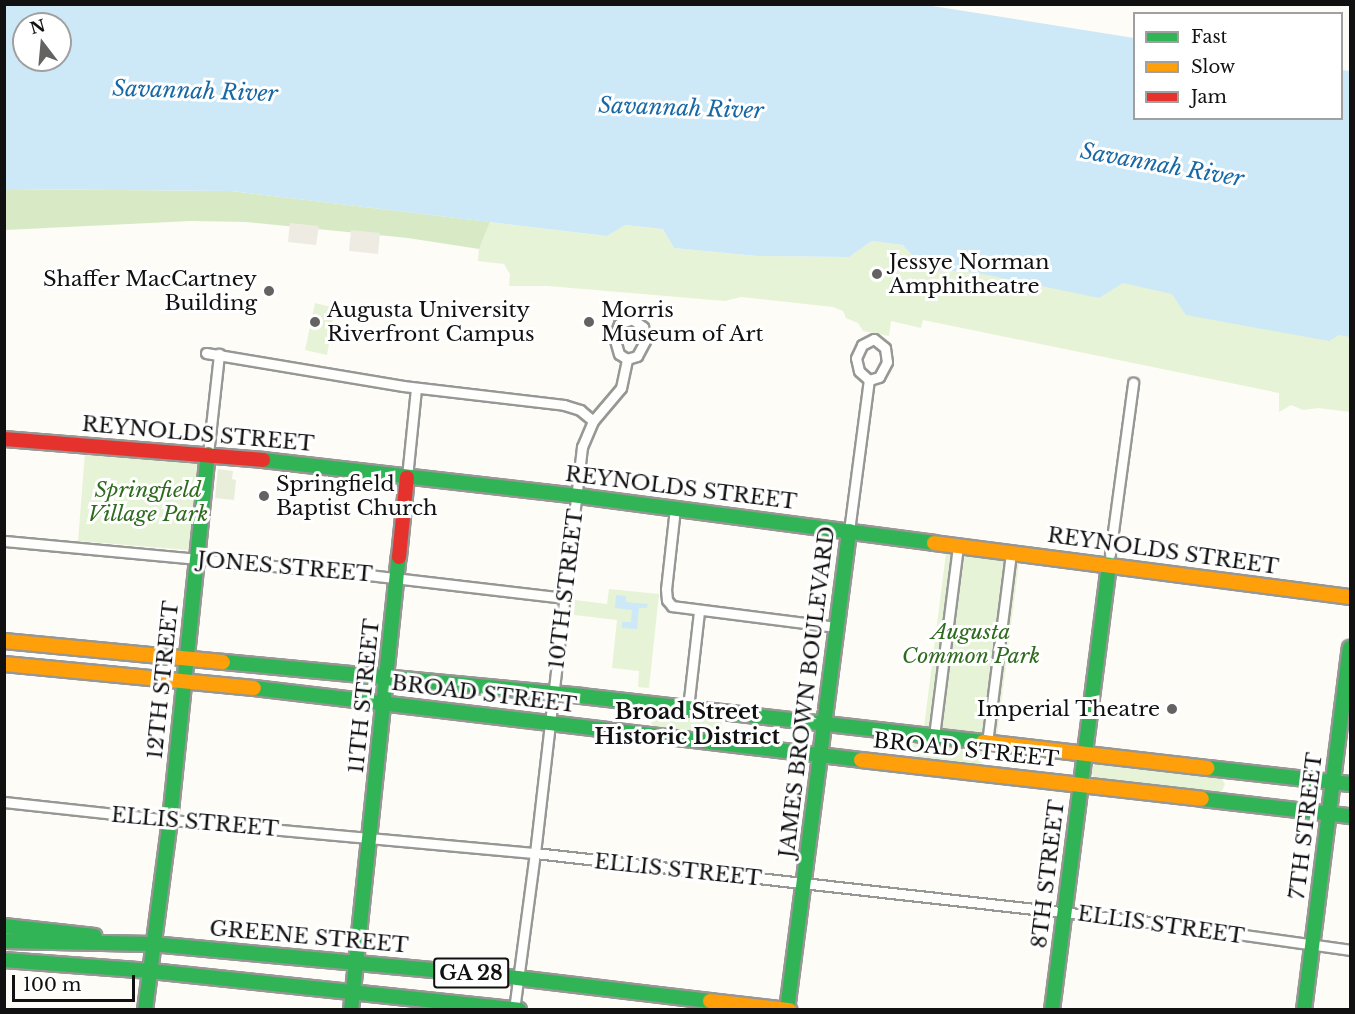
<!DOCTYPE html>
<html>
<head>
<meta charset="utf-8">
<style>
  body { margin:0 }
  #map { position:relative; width:1355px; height:1014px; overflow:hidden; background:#fdfcf7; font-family:"Libre Baskerville",serif }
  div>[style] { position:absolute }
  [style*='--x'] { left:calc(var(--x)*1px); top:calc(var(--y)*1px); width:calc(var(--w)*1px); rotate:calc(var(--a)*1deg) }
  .green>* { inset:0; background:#e7f3d7 }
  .forest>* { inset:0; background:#d8eac5 }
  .cemetery>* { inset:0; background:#e9eedb }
  .plaza>* { inset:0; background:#edebe2 }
  .water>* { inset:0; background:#cde8f7 }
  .roads { filter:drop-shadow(2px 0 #979795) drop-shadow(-2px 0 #979795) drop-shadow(0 2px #979795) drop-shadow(0 -2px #979795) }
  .street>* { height:9px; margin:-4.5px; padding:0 4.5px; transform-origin:4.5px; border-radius:4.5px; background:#fffffe }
  .fast>* { height:14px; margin:-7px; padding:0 7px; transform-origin:7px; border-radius:7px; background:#30b455 }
  .slow>* { height:14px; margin:-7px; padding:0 7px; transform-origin:7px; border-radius:7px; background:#ff9f0a }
  .jam>* { height:14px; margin:-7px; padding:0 7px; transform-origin:7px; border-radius:7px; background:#e5322d }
  .dots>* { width:16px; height:16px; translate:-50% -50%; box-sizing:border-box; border:3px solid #fff; border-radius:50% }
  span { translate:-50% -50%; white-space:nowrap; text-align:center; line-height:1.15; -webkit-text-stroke:6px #fff; paint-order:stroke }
  .shield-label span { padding:2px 4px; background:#fff; border:2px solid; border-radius:4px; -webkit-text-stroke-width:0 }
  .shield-label { font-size:20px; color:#111; font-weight:700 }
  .poi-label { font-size:21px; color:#111 }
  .left { translate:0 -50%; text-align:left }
  .right { translate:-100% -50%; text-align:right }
  .street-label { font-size:21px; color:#111 }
  .park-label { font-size:21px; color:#2f6b1f; font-style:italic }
  .water-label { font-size:22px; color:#1768a6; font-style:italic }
  .neighbourhood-label { font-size:22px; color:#111; font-weight:700 }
  .frame { position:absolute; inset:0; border:6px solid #111; pointer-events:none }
  .legend { position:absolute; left:1133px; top:12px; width:210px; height:108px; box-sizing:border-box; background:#fff; border:2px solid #a0a0a0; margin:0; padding:8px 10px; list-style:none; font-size:18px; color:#111 }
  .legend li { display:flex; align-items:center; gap:12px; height:30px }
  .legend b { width:30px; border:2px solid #a0a0a0 }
  .north { position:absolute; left:12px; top:12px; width:60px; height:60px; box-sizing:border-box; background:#fff; border:2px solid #a0a0a0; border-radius:50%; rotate:344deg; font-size:16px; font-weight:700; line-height:24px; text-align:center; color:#111 }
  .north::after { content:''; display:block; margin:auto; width:21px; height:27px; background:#646362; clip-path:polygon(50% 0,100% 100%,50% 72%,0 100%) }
  .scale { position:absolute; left:12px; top:975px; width:123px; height:27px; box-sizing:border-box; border:3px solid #111; border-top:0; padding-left:8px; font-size:18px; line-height:21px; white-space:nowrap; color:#111; -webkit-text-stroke:4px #fff; paint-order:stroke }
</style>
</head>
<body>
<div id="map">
  <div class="green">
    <div style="clip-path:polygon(490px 222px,607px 236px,624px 225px,663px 229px,674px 248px,757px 256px,849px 257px,872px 241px,903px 245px,924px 269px,978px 273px,1113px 270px,1350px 312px,1350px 412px,1318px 408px,1303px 410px,1291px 405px,1279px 412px,1279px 393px,923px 320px,921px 328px,891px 321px,889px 336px,863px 331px,858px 323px,846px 318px,843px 311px,833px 307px,741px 297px,725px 301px,548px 286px,509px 286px,510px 274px,504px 264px,478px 261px,479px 249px)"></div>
    <div style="clip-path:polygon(315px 303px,335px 308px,327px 355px,305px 350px)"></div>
    <div style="clip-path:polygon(85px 453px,197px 462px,202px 467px,193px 546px,187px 550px,78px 541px)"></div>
    <div style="clip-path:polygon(946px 553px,1019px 562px,997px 736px,924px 727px)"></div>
    <div style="clip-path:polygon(609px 589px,659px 594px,649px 688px,638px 687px,639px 671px,612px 668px,617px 620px,574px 615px,575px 600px,607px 604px)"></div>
    <div style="clip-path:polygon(657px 711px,721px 719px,723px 731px,716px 737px,655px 730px,650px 721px)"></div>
    <div style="clip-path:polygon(917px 740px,981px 748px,984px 761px,976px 767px,915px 759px,911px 747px)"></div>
    <div style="clip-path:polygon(1095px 762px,1220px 775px,1225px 784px,1222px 791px,1215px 795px,1096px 781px,1091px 772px)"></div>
  </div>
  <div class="forest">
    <div style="clip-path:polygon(4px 189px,231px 191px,490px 222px,479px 249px,408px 238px,246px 222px,191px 221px,5px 230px)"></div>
  </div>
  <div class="cemetery">
    <div style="clip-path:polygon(218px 469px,233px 471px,232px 479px,236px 480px,234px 500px,215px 498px)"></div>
  </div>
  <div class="plaza">
    <div style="clip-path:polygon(290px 223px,319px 226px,316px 245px,288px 242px)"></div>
    <div style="clip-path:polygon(351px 230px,380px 233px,378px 254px,349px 251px)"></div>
  </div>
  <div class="water">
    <div style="clip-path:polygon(evenodd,5px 4px,926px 5px,1134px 38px,1134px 118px,1342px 118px,1342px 70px,1350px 71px,1350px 337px,1339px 335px,1329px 341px,1186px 315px,1172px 294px,1123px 283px,1099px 298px,978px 273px,924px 269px,903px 245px,872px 241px,849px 257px,757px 256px,674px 248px,663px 229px,625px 225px,607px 236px,231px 191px,5px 189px,5px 4px,24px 24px,60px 24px,60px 60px,24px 60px,24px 24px)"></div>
    <div style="clip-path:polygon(616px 595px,626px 596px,626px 602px,648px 604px,647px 608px,639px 608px,637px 629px,622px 628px,622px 622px,631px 622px,632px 610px,615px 608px)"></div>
  </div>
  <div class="roads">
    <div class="street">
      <div style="--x:632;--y:319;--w:14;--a:36"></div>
      <div style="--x:643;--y:327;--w:14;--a:82"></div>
      <div style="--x:645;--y:341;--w:17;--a:118"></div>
      <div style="--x:637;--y:356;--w:10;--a:163"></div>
      <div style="--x:627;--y:359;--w:9;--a:-148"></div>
      <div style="--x:619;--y:354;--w:18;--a:-106"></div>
      <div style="--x:614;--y:337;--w:14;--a:-69"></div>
      <div style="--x:619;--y:324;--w:14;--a:-21"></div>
      <div style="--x:874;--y:339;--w:14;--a:39"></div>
      <div style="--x:885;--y:348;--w:14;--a:82"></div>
      <div style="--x:887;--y:362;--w:17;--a:118"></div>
      <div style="--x:879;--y:377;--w:10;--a:163"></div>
      <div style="--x:869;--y:380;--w:13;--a:-138"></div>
      <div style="--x:859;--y:371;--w:13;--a:-103"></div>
      <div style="--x:856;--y:358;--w:14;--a:-65"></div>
      <div style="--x:862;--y:345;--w:13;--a:-27"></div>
      <div style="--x:206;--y:353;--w:200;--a:9.5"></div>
      <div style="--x:403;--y:386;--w:162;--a:6.7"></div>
      <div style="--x:564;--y:405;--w:17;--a:17"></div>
      <div style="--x:580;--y:410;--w:17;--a:40"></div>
      <div style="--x:208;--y:454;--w:101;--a:-83.7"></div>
      <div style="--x:407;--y:477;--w:89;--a:-84.2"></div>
      <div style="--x:675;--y:508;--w:81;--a:96.3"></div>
      <div style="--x:666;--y:589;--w:11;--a:85"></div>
      <div style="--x:667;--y:600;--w:8;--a:50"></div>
      <div style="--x:672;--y:606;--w:165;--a:7.3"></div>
      <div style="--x:849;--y:531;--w:152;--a:-82.5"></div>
      <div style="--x:4;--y:541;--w:358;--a:5.3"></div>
      <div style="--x:360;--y:574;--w:206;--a:6.7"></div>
      <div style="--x:1110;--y:554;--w:173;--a:-82.3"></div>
      <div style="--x:688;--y:708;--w:98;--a:-83.5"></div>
      <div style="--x:934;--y:736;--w:193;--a:-82.8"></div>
      <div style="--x:987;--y:743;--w:193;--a:-82.8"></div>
      <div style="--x:4;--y:802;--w:167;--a:6.2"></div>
      <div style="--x:170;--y:820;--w:366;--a:5.2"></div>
      <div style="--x:535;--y:853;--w:628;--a:6.4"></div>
      <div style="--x:1159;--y:923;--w:193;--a:8"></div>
      <div style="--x:514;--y:1010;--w:158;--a:-82.4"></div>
      <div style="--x:535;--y:853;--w:409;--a:-83.4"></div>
      <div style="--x:582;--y:447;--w:28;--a:-67"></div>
      <div style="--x:593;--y:421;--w:43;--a:-49.7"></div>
      <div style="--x:621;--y:388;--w:30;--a:-78"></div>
    </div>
    <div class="fast">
      <div style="--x:263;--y:460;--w:325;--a:6.5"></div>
      <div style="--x:586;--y:497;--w:351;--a:7.5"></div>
      <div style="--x:223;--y:662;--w:360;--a:5.4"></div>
      <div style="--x:581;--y:696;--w:405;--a:6.5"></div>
      <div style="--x:254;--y:688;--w:611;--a:6.76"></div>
      <div style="--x:1208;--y:768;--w:143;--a:6.4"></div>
      <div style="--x:1202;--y:799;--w:149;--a:6.6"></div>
      <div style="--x:4;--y:926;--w:91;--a:6.3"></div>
      <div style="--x:4;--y:941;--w:148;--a:1.2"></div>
      <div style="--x:152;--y:944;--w:367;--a:5.3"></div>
      <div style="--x:517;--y:978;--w:194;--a:6.8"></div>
      <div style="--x:4;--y:960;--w:147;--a:4.3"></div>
      <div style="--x:151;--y:971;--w:370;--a:6"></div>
      <div style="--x:145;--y:1010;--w:192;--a:-82.5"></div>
      <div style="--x:170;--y:820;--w:368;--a:-84.1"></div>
      <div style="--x:351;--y:1010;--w:456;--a:-84"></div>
      <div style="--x:787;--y:1010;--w:483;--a:-82.6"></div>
      <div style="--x:1052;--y:1010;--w:449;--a:-82.7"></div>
      <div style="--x:1304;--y:1010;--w:365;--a:-82.8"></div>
    </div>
    <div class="slow">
      <div style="--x:934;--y:543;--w:419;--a:7.4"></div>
      <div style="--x:4;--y:641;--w:220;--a:5.5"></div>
      <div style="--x:4;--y:664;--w:251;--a:5.5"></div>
      <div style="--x:983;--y:742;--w:226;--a:6.6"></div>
      <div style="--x:861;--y:760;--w:343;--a:6.5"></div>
      <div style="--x:710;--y:1001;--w:80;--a:6.5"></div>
    </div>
    <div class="jam">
      <div style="--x:4;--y:439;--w:260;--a:4.6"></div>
      <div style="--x:399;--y:557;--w:80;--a:-84.3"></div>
    </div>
  </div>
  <div class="dots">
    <div style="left:877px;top:274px;background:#646362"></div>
    <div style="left:269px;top:291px;background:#646362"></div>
    <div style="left:315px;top:322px;background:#646362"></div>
    <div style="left:589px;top:322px;background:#646362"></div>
    <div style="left:264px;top:496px;background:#646362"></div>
    <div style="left:1172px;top:709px;background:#646362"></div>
  </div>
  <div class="shield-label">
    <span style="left:471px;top:973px">GA 28</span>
  </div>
  <div class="poi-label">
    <span class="left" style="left:889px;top:274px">Jessye Norman<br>Amphitheatre</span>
    <span class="right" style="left:257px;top:291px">Shaffer MacCartney<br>Building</span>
    <span class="left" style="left:327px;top:322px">Augusta University<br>Riverfront Campus</span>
    <span class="left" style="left:601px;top:322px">Morris<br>Museum of Art</span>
    <span class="left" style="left:276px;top:496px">Springfield<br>Baptist Church</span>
    <span class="right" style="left:1160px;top:709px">Imperial Theatre</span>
  </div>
  <div class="street-label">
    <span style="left:198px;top:434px;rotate:5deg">REYNOLDS STREET</span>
    <span style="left:681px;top:488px;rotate:7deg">REYNOLDS STREET</span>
    <span style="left:1163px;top:551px;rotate:8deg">REYNOLDS STREET</span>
    <span style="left:285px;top:567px;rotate:5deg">JONES STREET</span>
    <span style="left:566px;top:589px;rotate:-83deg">10TH STREET</span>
    <span style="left:163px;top:680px;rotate:-84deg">12TH STREET</span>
    <span style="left:807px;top:692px;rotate:-83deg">JAMES BROWN BOULEVARD</span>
    <span style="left:484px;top:694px;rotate:7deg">BROAD STREET</span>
    <span style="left:364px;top:696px;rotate:-84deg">11TH STREET</span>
    <span style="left:966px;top:750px;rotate:6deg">BROAD STREET</span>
    <span style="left:195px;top:822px;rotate:5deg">ELLIS STREET</span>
    <span style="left:1306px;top:826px;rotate:-83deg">7TH STREET</span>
    <span style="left:678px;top:870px;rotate:6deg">ELLIS STREET</span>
    <span style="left:1048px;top:874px;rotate:-83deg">8TH STREET</span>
    <span style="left:1161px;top:925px;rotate:8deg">ELLIS STREET</span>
    <span style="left:309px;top:937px;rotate:5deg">GREENE STREET</span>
  </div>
  <div class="park-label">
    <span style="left:148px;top:502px">Springfield<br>Village Park</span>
    <span style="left:971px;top:644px">Augusta<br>Common Park</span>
  </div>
  <div class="water-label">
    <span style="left:195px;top:91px;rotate:2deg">Savannah River</span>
    <span style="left:681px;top:108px;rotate:2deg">Savannah River</span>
    <span style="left:1162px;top:165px;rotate:10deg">Savannah River</span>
  </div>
  <div class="neighbourhood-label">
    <span style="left:687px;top:724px">Broad Street<br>Historic District</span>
  </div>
  <div class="frame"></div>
  <ul class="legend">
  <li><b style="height:8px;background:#30b455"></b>Fast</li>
  <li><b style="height:8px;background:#ff9f0a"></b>Slow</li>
  <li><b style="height:8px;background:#e5322d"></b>Jam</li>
  </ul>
  <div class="north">N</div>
  <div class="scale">100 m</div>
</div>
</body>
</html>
